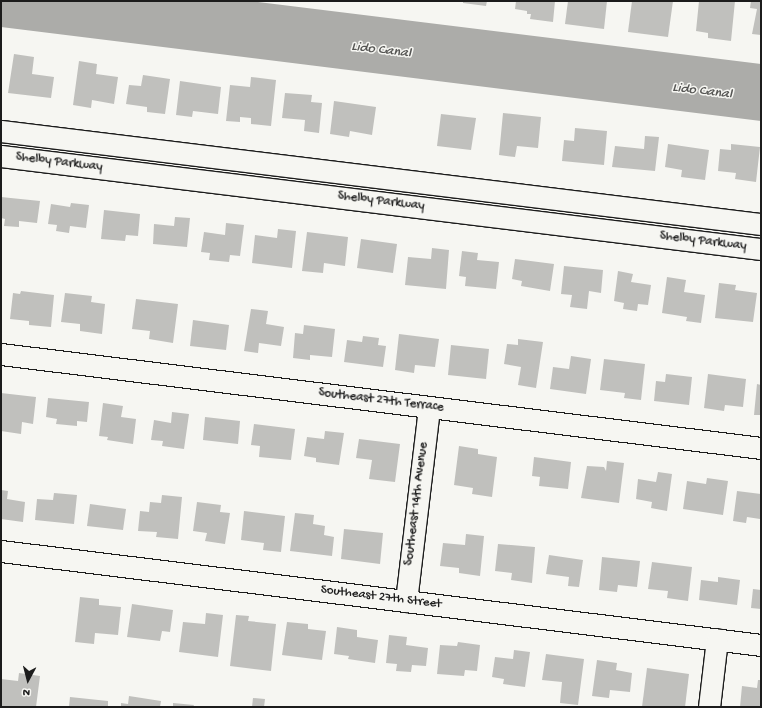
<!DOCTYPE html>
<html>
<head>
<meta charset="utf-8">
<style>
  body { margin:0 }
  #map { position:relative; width:762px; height:708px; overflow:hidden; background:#f6f6f2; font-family:"Gochi Hand",sans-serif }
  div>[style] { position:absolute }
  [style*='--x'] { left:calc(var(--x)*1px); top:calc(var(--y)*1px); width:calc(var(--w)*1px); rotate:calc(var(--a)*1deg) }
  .water>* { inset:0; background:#acaca9 }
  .building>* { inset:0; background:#c0c0bd }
  .roads { filter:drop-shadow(1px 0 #1c1c1c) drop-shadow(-1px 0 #1c1c1c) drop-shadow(0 1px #1c1c1c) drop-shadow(0 -1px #1c1c1c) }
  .minor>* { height:21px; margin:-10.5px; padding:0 10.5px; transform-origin:10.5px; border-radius:10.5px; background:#f6f6f2 }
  span { translate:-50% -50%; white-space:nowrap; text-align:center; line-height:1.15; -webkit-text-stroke:3px #f6f6f2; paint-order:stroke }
  .street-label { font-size:13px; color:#1c1c1c }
  .water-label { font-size:14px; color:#565654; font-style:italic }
  .frame { position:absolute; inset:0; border:2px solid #1c1c1c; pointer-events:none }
  .north { position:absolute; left:8px; top:660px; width:40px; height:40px; -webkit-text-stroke:3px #f6f6f2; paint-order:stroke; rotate:187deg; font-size:11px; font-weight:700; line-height:16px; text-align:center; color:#1c1c1c }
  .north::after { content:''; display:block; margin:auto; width:14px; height:18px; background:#1c1c1c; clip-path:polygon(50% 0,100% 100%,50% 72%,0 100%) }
</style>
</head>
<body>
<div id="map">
  <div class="water">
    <div style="clip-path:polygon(1px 1px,249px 1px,761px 64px,761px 121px,1px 27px)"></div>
  </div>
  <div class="building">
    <div style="clip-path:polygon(463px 1px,487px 1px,486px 6px,463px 3px)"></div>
    <div style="clip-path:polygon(516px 1px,555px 1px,553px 22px,530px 19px,531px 14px,527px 14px,527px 11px,515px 9px)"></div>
    <div style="clip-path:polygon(568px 1px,607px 1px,604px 29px,565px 24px)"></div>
    <div style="clip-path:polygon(632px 1px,673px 1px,668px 37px,628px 32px)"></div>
    <div style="clip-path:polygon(699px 1px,735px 1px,731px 41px,708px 38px,708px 33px,696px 31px)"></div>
    <div style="clip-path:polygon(751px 1px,761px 1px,761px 35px,752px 34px,757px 9px,750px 8px)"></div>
    <div style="clip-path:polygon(14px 54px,34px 57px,32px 74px,54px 77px,51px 98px,8px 93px)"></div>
    <div style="clip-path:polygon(79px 61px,97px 64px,96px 74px,118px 77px,114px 104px,92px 100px,91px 108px,73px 105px)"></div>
    <div style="clip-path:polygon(143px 75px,170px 79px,165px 114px,147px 112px,147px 107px,126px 104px,129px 85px,141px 86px)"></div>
    <div style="clip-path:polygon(251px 77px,276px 80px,271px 126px,251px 124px,251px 118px,240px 117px,240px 122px,226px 121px,230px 85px,250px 87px)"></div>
    <div style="clip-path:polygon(180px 81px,221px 87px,218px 114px,193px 111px,192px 117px,176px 115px)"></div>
    <div style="clip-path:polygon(285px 93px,312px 95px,311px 102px,322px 103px,319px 133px,304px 131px,305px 120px,282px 118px)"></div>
    <div style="clip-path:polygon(334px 101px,376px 107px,372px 135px,350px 131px,349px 137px,330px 134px)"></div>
    <div style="clip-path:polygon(503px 113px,541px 117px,538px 148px,517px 146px,515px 157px,499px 155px)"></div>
    <div style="clip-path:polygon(441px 114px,476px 118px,471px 150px,437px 146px)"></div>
    <div style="clip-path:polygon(575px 128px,607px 131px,604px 165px,562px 161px,564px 140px,574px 141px)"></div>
    <div style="clip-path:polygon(645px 136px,659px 137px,655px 171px,612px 167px,615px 146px,644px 149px)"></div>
    <div style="clip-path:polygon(668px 144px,709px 150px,705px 180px,681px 177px,682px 170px,665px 167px)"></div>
    <div style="clip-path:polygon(731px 144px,760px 147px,756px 182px,735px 179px,736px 173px,718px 171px,720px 149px,731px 150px)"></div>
    <div style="clip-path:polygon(1px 197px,40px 201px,37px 223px,19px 221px,19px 227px,4px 226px,5px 219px,1px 218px)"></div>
    <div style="clip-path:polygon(71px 203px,89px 205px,86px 228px,70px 226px,69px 233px,56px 231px,57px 225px,48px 224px,51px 204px,70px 207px)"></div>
    <div style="clip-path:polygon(104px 210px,140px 214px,138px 236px,126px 235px,125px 241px,101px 239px)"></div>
    <div style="clip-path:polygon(175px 217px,190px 218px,187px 247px,153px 244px,154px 224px,174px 226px)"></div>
    <div style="clip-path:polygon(226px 223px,244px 225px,240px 256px,230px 255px,229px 262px,209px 260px,210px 253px,201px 252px,204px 232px,225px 235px)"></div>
    <div style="clip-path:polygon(278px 229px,296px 231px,292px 268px,252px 263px,255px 235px,277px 238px)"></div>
    <div style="clip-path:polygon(307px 232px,348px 237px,345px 266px,324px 263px,323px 273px,302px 271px)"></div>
    <div style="clip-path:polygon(361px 239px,397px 244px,393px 273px,357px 268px)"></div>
    <div style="clip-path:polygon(432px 248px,449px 250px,446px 289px,405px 285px,408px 257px,431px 259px)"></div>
    <div style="clip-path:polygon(462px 251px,478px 253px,477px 260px,499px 262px,496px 289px,465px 286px,466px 277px,459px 276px)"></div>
    <div style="clip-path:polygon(515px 259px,554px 264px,550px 291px,521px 286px,522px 281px,512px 279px)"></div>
    <div style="clip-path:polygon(564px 266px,603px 270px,601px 293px,589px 291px,587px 309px,570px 307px,572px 295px,561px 294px)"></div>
    <div style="clip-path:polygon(618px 271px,633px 274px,631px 282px,651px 285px,648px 305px,638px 304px,637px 311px,623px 309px,624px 303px,614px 301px)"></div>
    <div style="clip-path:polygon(667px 277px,686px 280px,684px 292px,705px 295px,701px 323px,686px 321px,687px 317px,662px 313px)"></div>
    <div style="clip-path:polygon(719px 283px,736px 285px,735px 290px,757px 293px,753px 322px,715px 318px)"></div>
    <div style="clip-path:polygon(21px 291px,54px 295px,51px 327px,29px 325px,29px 321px,10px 319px,13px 293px,20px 294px)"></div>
    <div style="clip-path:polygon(65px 293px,92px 296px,91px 302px,105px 304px,102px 334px,80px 331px,80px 324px,61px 322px)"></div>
    <div style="clip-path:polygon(136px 299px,178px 304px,173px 343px,149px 339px,150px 331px,132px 329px)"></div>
    <div style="clip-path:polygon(251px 309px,268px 311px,266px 324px,284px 327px,281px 346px,259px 343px,258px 353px,244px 351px)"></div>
    <div style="clip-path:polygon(193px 320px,229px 325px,226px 350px,190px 346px)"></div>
    <div style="clip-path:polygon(304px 325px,335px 329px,332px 357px,310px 355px,310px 360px,293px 358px,295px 333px,303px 334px)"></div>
    <div style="clip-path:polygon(399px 334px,439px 339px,435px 367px,415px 365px,414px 373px,395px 370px)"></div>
    <div style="clip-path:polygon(363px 336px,379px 338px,378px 345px,386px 346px,383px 367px,344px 362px,347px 340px,362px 342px)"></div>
    <div style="clip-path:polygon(518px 339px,543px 342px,536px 388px,518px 385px,521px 367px,504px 364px,507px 344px,518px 345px)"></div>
    <div style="clip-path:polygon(451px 345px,489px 349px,486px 379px,448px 375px)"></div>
    <div style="clip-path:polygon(571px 356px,591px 359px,586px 394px,550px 389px,553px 367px,569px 369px)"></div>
    <div style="clip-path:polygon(604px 359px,645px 364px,641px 400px,624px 398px,625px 393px,600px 390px)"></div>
    <div style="clip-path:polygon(666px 374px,692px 377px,689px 405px,654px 401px,656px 381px,665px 382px)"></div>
    <div style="clip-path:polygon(708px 374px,746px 379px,743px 407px,725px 405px,724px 411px,704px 408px)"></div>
    <div style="clip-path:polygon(757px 384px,761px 385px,761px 415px,754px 415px)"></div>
    <div style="clip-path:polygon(1px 393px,36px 397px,33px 424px,22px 422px,21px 434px,1px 431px)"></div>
    <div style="clip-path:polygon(48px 398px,89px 402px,87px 422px,77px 421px,77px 426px,56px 424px,57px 419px,46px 417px)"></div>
    <div style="clip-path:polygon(103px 403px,123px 406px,121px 417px,136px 419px,133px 444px,107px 440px,108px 437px,99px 436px)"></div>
    <div style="clip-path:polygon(172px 412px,189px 414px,184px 449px,162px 446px,163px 441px,151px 440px,154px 420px,171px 423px)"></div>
    <div style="clip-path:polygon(205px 417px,240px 421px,238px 444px,203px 440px)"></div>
    <div style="clip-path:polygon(254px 424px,295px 429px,291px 460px,259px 457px,260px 446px,251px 445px)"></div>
    <div style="clip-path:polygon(325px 431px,344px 433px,339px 465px,316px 462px,316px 458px,304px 456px,307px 437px,324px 439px)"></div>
    <div style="clip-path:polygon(359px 439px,400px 444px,395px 482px,369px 479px,372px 460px,356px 458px)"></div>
    <div style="clip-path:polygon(459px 446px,478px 449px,478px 454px,497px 457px,492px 497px,472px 494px,473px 488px,454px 485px)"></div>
    <div style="clip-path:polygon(534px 457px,571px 462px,568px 489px,539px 486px,540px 477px,532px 476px)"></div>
    <div style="clip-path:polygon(607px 461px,624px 463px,619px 503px,581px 498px,587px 466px,604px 467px,606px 471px)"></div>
    <div style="clip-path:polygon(658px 472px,672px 474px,667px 511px,651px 508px,652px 502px,636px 499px,638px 479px,656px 482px)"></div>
    <div style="clip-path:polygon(707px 478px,728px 481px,723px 515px,683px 509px,687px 481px,706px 484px)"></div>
    <div style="clip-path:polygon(1px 490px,8px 491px,7px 499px,25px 502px,23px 522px,1px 519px)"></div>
    <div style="clip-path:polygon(737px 491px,761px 494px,761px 524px,760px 519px,747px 517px,746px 523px,733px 521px)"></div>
    <div style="clip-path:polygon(54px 493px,77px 495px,74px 524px,35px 520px,37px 499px,53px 500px)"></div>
    <div style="clip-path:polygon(162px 495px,182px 497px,178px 539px,156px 537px,157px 532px,138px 531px,140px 511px,149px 512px,150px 502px,161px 503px)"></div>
    <div style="clip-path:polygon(197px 502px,221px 505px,220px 512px,230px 513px,225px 544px,205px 541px,207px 533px,193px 531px)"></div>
    <div style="clip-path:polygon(90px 504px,126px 509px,123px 530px,87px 526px)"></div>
    <div style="clip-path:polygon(244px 511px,285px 516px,281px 552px,263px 550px,264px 543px,241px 540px)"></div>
    <div style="clip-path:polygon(295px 513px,314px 515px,313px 524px,325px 526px,324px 535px,334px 537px,332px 556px,290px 551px)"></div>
    <div style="clip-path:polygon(344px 529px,383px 533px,380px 564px,341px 559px)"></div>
    <div style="clip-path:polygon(466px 534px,484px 536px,480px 576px,459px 573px,459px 568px,440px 566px,443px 543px,465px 545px)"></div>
    <div style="clip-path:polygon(498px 544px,535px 547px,532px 583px,511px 580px,512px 573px,495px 571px)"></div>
    <div style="clip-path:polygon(549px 555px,583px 560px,579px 587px,568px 586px,569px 577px,546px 574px)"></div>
    <div style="clip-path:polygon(602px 557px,640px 561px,637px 587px,618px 585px,617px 592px,599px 590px)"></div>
    <div style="clip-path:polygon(652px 562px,692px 567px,688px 601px,667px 598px,668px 591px,648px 589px)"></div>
    <div style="clip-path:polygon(718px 577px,740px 580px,737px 605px,699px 600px,701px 580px,718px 582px)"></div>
    <div style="clip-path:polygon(753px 589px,761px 590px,761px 609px,751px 608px)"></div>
    <div style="clip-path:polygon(80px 597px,99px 599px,99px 605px,121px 607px,118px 635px,95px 633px,94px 644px,75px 642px)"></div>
    <div style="clip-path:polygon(132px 604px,173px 610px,170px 632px,162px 631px,160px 641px,127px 637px)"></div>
    <div style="clip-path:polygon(206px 613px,223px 615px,218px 657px,179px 652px,183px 622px,205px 624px)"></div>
    <div style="clip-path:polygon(236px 615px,249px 616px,248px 621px,276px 624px,271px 671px,230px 666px)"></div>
    <div style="clip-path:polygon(287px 622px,308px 624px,308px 629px,326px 631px,322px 660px,282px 655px)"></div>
    <div style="clip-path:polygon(337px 627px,357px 630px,357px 637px,378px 640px,375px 663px,348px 659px,349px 656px,334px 654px)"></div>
    <div style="clip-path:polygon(389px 635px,407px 637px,406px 645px,428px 648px,426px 666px,412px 665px,411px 672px,396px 671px,397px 664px,386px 663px)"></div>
    <div style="clip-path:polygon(458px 642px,480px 645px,477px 671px,465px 670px,464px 676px,437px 674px,440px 645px,457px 646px)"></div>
    <div style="clip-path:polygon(514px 650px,530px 652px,525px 687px,503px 684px,504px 679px,492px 677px,495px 657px,513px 659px)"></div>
    <div style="clip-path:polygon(546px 654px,584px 659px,578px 705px,560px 703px,562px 682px,542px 680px)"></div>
    <div style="clip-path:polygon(597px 660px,617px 663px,616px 670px,632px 673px,630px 692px,610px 690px,609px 698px,592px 696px)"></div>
    <div style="clip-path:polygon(647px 668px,689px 674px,685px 707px,642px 707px)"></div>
    <div style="clip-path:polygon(19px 673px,40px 676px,36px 707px,1px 707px,1px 679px,18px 681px)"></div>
    <div style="clip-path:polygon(758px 680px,761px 680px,761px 707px,740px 707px,742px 686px,757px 688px)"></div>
    <div style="clip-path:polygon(129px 696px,161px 701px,160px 707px,121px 707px,121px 703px,128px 704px)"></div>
    <div style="clip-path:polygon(70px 697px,108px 701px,108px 707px,69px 707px)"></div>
    <div style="clip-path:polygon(253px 698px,265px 699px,264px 707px,252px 707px)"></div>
    <div style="clip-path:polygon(173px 703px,194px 705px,193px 707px,173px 707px)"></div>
  </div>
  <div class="roads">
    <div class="minor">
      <div style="--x:1;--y:131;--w:766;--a:6.98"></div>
      <div style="--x:1;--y:156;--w:766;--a:6.98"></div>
      <div style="--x:1;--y:354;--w:766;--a:7.05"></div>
      <div style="--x:1;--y:551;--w:766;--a:7.05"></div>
      <div style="--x:406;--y:601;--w:195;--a:-83.2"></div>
      <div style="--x:709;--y:707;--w:68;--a:-83.3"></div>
    </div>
  </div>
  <div class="street-label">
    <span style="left:59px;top:163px;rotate:7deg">Shelby Parkway</span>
    <span style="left:381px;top:202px;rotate:7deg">Shelby Parkway</span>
    <span style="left:703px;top:242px;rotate:7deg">Shelby Parkway</span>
    <span style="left:381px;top:401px;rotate:7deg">Southeast 27th Terrace</span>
    <span style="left:417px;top:504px;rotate:-83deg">Southeast 14th Avenue</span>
    <span style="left:381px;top:598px;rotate:7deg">Southeast 27th Street</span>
  </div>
  <div class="water-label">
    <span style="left:381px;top:51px;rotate:7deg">Lido Canal</span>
    <span style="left:702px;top:92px;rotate:7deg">Lido Canal</span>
  </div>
  <div class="frame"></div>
  <div class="north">N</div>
</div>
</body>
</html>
